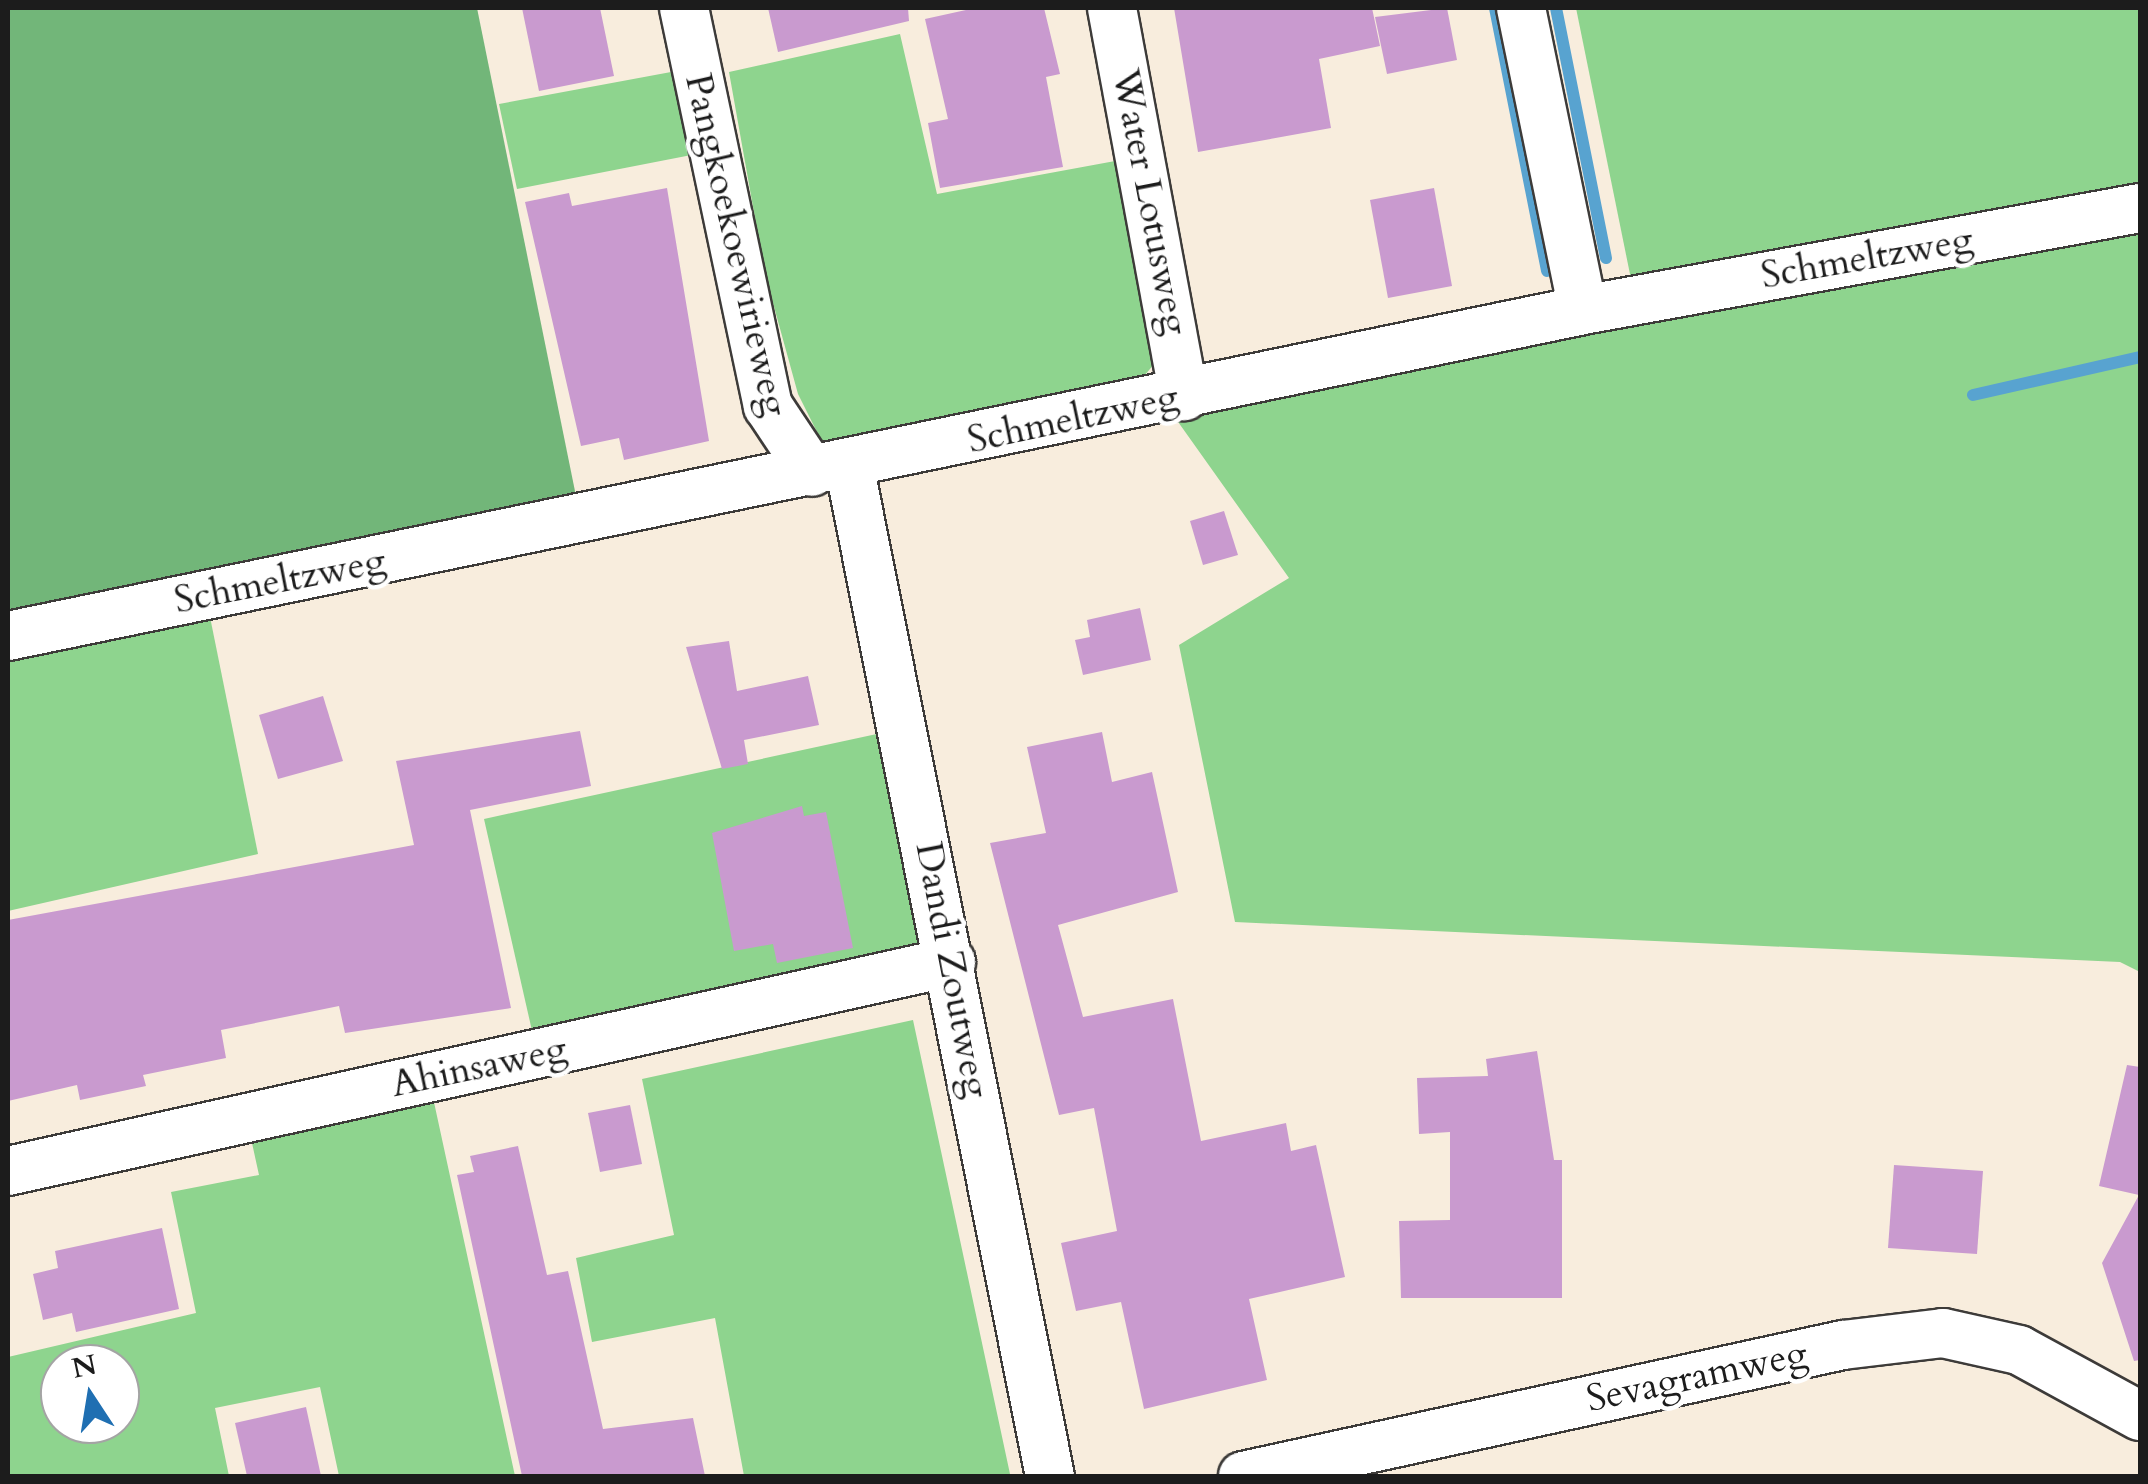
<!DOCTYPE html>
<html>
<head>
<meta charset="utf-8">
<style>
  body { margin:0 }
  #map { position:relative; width:2148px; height:1484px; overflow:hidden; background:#f8eddd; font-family:Cardo,serif }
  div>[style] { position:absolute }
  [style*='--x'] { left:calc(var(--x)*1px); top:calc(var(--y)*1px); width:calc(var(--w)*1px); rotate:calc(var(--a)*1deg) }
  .green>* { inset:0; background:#8ed48e }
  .forest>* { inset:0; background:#72b679 }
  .stream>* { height:12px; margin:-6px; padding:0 6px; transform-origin:6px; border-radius:6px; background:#58a3d0 }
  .building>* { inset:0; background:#c99acf }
  .roads { filter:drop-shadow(2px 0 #3d3b39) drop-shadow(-2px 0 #3d3b39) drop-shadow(0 2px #3d3b39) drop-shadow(0 -2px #3d3b39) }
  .street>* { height:48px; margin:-24px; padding:0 24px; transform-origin:24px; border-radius:24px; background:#fff }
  span { translate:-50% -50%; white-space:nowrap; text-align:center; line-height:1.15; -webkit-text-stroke:9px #fff; paint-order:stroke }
  .street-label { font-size:38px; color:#1c1c1c }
  .frame { position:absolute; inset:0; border:10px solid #1c1c1c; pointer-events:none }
  .north { position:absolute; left:40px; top:1344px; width:100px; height:100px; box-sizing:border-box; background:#fff; border:2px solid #a4a4a4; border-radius:50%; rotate:348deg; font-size:28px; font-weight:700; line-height:40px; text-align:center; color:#1c1c1c }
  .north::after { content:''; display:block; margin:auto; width:35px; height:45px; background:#1f6fb2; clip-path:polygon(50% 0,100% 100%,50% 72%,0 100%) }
</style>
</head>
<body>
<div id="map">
  <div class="green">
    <div style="clip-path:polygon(1576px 8px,2140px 8px,2140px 187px,1633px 289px)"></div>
    <div style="clip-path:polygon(900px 34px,937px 194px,1126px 159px,1155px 363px,1139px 382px,827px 452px,798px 394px,765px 274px,729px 72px)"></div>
    <div style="clip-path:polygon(698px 67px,717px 150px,517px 189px,499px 104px)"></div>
    <div style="clip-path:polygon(2140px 223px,2140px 972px,2120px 962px,1235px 922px,1179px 645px,1289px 578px,1176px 419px)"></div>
    <div style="clip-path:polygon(209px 612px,258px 854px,8px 911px,8px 652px)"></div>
    <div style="clip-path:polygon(886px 732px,923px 946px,535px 1044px,484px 819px)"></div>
    <div style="clip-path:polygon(913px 1020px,1010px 1474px,744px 1476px,715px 1318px,592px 1342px,576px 1258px,674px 1235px,642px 1079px)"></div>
    <div style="clip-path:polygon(evenodd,432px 1093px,515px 1476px,339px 1476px,320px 1387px,215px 1408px,229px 1476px,8px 1476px,8px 1357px,196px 1313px,171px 1192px,259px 1175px,250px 1134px,432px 1093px,60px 1364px,120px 1364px,120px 1424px,60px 1424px,60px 1364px)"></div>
  </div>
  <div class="forest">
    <div style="clip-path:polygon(8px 8px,477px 8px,578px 506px,8px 618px)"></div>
  </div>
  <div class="stream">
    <div style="--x:1495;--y:8;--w:268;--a:78.8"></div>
    <div style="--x:1556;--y:8;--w:255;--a:78.7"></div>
    <div style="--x:1973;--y:395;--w:171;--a:-12.8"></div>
  </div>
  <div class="building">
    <div style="clip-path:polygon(522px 8px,600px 8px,614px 76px,539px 91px)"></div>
    <div style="clip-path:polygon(768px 8px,908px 8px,909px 21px,778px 52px)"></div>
    <div style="clip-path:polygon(975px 8px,1044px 8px,1060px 74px,1046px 77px,1063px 167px,940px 188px,928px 123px,948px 119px,925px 19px)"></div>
    <div style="clip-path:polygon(1174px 8px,1372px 8px,1380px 46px,1319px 59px,1331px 128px,1198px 152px)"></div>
    <div style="clip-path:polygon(1447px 8px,1457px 60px,1387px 74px,1375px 17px)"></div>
    <div style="clip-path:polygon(667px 188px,709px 441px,624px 460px,619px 438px,581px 446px,525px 202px,569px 193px,572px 206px)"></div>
    <div style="clip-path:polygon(1434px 188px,1452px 286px,1388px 298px,1370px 200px)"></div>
    <div style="clip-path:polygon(1224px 511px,1238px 555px,1203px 565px,1190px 521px)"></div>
    <div style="clip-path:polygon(1140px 608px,1151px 660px,1083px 675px,1075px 640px,1090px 637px,1087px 620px)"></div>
    <div style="clip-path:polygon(729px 641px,737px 691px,808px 676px,819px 725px,744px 740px,748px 764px,722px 769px,686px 647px)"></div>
    <div style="clip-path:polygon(323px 696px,343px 761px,278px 779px,259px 715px)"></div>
    <div style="clip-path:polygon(580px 731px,591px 786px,470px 810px,511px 1008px,345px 1033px,339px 1006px,221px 1030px,226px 1058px,143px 1075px,146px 1086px,80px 1100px,77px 1085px,8px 1101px,8px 920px,414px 845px,396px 761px)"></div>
    <div style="clip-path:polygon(1102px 732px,1112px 782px,1152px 772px,1178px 892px,1058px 925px,1083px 1017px,1173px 999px,1201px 1141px,1286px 1123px,1291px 1151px,1316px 1145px,1345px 1277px,1249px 1299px,1267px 1380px,1144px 1409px,1121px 1302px,1076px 1311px,1061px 1243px,1117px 1231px,1094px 1108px,1059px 1115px,990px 843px,1046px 833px,1027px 747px)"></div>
    <div style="clip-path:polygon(802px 806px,804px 816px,826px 812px,853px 948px,777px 963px,773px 944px,734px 951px,712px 833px)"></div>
    <div style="clip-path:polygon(1537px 1051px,1554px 1160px,1562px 1160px,1562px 1298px,1401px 1298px,1399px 1221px,1450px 1220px,1450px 1132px,1419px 1134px,1417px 1078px,1488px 1076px,1486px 1059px)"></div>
    <div style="clip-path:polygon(2127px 1065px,2140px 1067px,2140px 1360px,2134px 1361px,2102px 1263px,2139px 1195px,2099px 1186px)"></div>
    <div style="clip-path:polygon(630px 1105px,642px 1164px,600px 1172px,588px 1113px)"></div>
    <div style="clip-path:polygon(518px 1146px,547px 1275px,568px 1271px,603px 1429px,693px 1418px,705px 1476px,522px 1476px,457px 1175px,474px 1172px,470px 1156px)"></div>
    <div style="clip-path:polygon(1894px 1165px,1983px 1171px,1977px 1254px,1888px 1248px)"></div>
    <div style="clip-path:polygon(162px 1228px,179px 1309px,76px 1332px,72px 1313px,43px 1320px,33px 1274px,58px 1268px,55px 1251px)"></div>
    <div style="clip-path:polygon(306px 1407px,321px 1476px,247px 1476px,235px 1423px)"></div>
  </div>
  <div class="roads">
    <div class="street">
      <div style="--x:684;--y:8;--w:407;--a:78.1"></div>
      <div style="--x:768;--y:406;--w:79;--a:56.3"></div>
      <div style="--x:1112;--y:8;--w:395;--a:79.5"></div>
      <div style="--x:1521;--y:8;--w:308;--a:78.4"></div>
      <div style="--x:849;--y:465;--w:1031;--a:78.76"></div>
      <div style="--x:8;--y:636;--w:1608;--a:-11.69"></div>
      <div style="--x:1583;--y:310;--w:566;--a:-10.38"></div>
      <div style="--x:8;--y:1171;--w:966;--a:-12.5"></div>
      <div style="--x:1243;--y:1476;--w:614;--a:-12.32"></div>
      <div style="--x:1843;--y:1345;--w:101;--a:-6.8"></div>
      <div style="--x:1943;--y:1333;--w:78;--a:12.6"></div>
      <div style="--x:2019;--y:1350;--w:138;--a:28.6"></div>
    </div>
  </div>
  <div class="street-label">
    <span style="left:1150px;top:202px;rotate:79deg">Water Lotusweg</span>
    <span style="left:736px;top:245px;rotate:77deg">Pangkoekoewirieweg</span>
    <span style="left:1867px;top:258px;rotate:-10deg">Schmeltzweg</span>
    <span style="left:1073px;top:419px;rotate:-12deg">Schmeltzweg</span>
    <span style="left:280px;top:581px;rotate:-11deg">Schmeltzweg</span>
    <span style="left:952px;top:970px;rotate:79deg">Dandi Zoutweg</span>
    <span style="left:479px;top:1067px;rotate:-12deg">Ahinsaweg</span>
    <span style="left:1697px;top:1377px;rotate:-12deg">Sevagramweg</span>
  </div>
  <div class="frame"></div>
  <div class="north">N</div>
</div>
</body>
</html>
